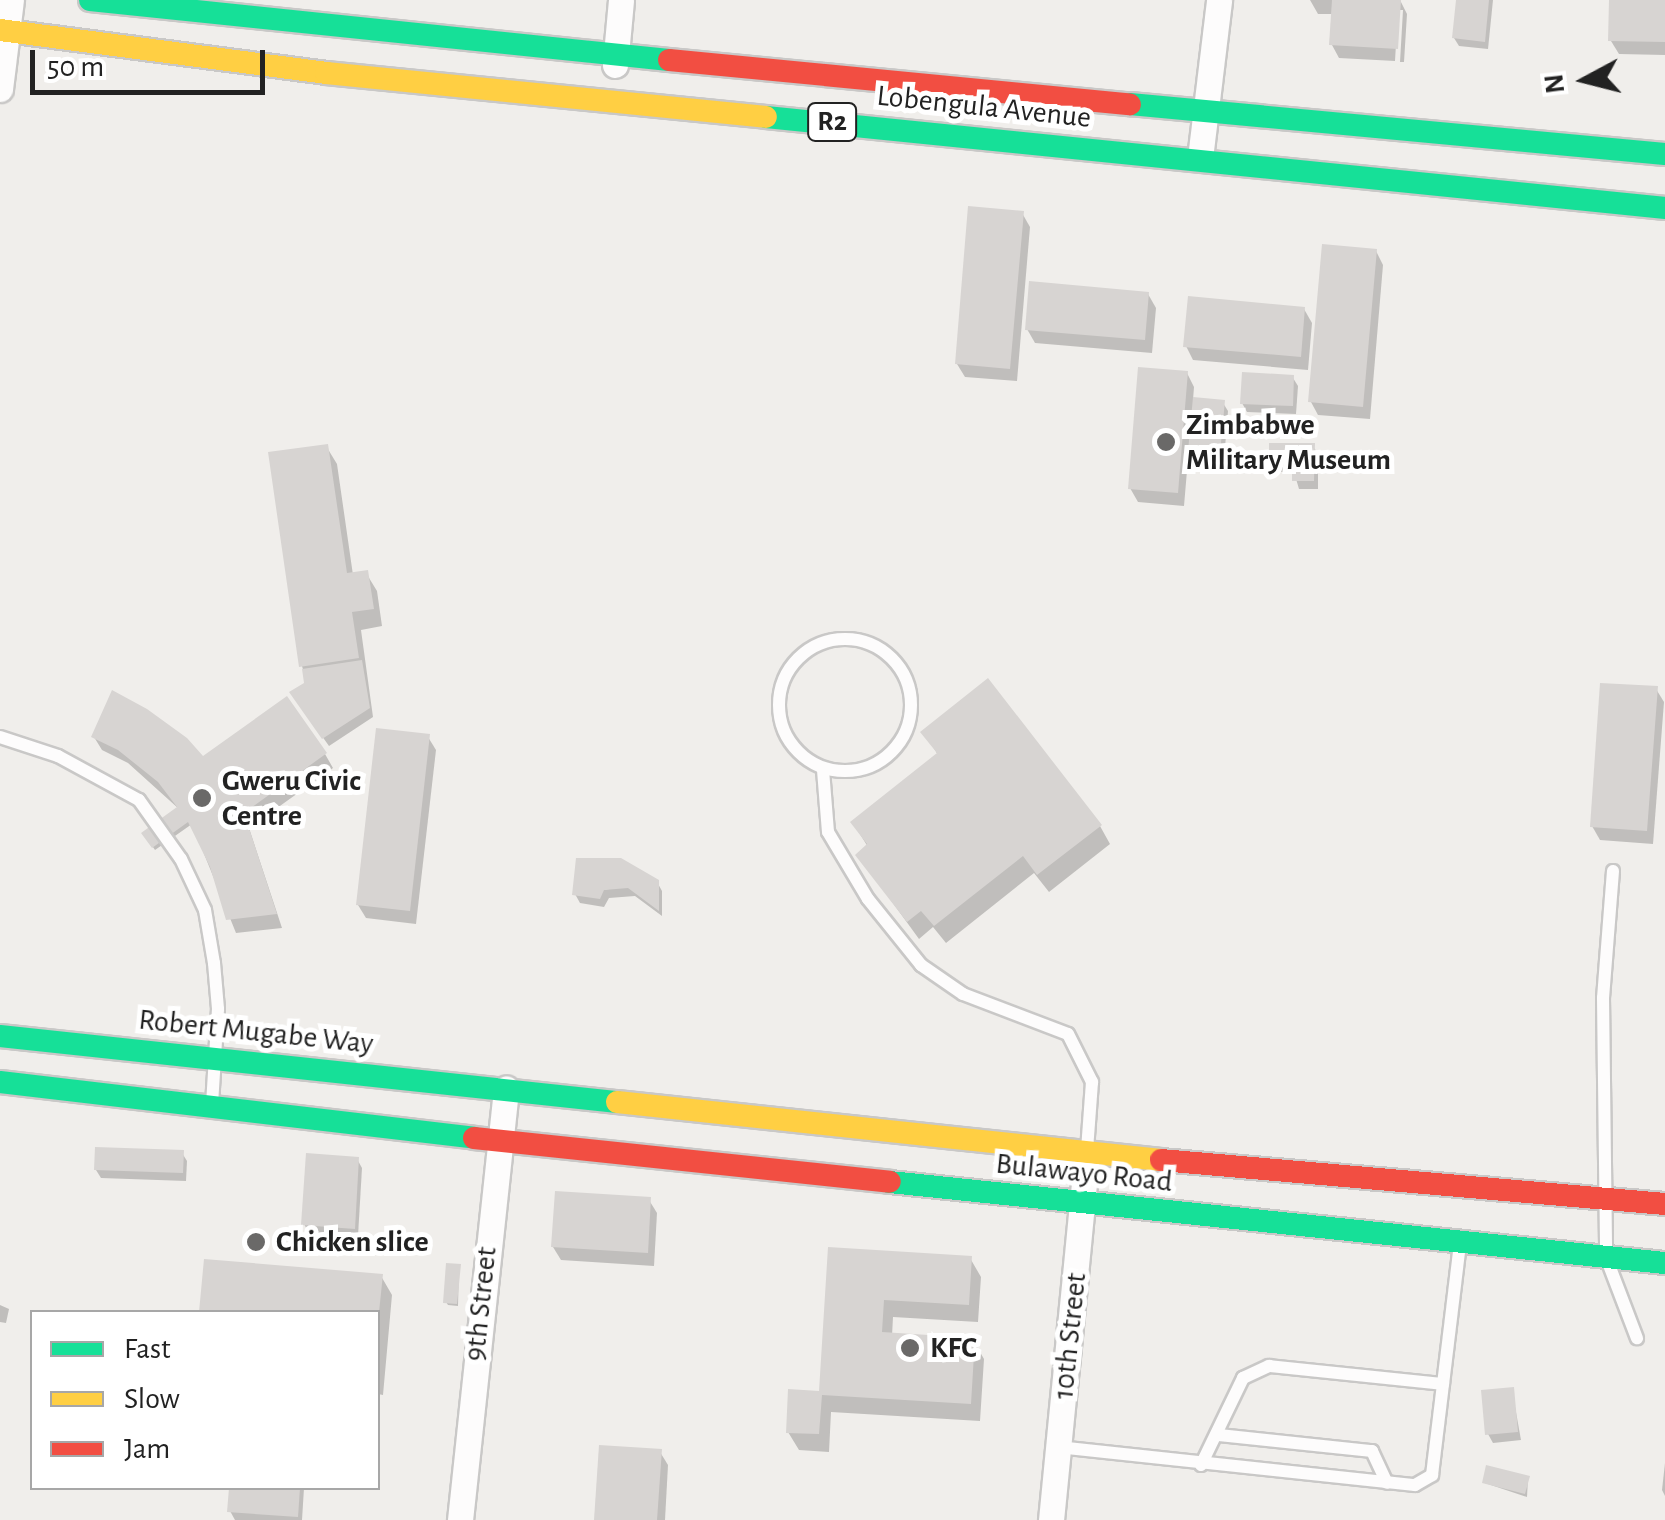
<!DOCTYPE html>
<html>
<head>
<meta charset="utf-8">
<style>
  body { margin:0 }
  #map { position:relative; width:1665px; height:1520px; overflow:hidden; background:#f0eeeb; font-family:"Alegreya Sans",sans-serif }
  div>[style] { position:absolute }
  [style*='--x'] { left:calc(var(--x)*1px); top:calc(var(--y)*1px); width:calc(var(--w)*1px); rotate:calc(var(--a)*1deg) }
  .shadow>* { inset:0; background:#0003 }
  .building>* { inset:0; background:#d7d4d2 }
  .roads { filter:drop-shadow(2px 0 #c9c8c7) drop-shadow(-2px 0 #c9c8c7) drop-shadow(0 2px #c9c8c7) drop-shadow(0 -2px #c9c8c7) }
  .lane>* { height:12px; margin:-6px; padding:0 6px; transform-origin:6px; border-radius:6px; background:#fdfcfc }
  .lane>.ring { margin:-6px; padding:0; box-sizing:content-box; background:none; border:12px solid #fdfcfc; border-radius:50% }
  .street>* { height:25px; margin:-12.5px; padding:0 12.5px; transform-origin:12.5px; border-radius:12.5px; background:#fdfcfc }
  .fast>* { height:22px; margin:-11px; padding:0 11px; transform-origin:11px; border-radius:11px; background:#16e098 }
  .slow>* { height:22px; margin:-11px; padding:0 11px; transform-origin:11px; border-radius:11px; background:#ffcf43 }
  .jam>* { height:22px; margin:-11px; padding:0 11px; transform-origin:11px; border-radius:11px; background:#f24e42 }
  .dots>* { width:28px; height:28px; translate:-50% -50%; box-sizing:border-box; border:5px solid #fff; border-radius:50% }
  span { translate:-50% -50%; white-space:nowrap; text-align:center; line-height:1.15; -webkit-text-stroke:10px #fff; paint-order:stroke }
  .shield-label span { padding:2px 8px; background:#fff; border:2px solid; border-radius:8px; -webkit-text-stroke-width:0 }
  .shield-label { font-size:28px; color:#222; font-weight:700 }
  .street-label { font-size:30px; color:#222 }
  .poi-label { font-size:30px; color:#222; font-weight:700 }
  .left { translate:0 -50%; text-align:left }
  .legend { position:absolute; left:30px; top:1310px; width:350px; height:180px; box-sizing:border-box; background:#fff; border:2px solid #a7a7a7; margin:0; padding:12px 18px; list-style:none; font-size:30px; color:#222 }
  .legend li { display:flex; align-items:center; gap:20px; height:50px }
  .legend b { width:50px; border:2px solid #a7a7a7 }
  .north { position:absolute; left:1535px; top:30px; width:100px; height:100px; -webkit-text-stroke:8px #fff; paint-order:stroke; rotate:263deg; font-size:28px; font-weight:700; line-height:40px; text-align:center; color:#222 }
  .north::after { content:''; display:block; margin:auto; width:35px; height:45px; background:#222; clip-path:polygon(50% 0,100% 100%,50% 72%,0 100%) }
  .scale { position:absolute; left:30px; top:50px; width:235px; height:45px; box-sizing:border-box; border:5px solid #222; border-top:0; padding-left:12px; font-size:30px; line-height:35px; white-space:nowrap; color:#222; -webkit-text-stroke:8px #fff; paint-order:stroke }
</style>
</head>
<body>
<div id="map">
  <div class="shadow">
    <div style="clip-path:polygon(1310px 0,1400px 0,1407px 14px,1404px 62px,1400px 62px,1403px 10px,1398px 10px,1395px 61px,1339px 58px,1332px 45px,1333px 14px,1318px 14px)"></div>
    <div style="clip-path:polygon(1458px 0,1493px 0,1488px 49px,1459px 46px,1454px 38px)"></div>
    <div style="clip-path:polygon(1612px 0,1665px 0,1665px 55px,1619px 54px,1611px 41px)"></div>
    <div style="clip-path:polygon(1022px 213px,1030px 227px,1017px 381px,965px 377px,957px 364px)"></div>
    <div style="clip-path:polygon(1376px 251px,1383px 265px,1370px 419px,1318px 415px,1311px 402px)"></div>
    <div style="clip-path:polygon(1148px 294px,1156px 308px,1152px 353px,1035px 343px,1027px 329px)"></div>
    <div style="clip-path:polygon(1304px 309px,1312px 323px,1308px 370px,1193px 360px,1186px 346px)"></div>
    <div style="clip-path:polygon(1187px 373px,1194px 387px,1193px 400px,1223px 403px,1228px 411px,1223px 472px,1195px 470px,1188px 459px,1184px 506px,1138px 502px,1130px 488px)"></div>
    <div style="clip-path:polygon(1293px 378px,1298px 386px,1296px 414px,1247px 412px,1242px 403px)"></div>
    <div style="clip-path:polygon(326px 446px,337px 464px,353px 575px,366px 573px,377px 591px,382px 626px,361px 630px,373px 717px,329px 746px,297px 701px,307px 684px,302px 666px)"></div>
    <div style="clip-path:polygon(1313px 446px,1318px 454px,1318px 489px,1299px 489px,1294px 472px,1277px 472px,1272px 463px)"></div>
    <div style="clip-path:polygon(1656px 689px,1664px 702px,1653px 844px,1600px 840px,1592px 826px)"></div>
    <div style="clip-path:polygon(924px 732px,1100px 826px,1110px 844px,1049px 892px,1034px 873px,946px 943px,933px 927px,919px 939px,858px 855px,868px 847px,853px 823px,938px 755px)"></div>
    <div style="clip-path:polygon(94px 737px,203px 760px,325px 754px,333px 768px,249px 828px,282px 928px,236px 933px,192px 824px,155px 850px,144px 834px,179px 809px,128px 763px,102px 750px)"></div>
    <div style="clip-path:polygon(428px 737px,436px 750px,416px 924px,366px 918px,358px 905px)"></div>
    <div style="clip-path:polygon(657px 882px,662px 891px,662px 916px,635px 896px,609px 898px,604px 907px,580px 903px,575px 894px)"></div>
    <div style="clip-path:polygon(182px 1153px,187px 1161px,186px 1181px,101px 1178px,96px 1170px)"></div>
    <div style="clip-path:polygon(357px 1159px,362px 1168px,358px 1236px,309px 1233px,304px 1224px)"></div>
    <div style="clip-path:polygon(649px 1200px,657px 1213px,654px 1266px,561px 1260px,553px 1247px)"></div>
    <div style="clip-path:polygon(830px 1250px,970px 1258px,981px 1277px,978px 1322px,893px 1317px,892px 1336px,973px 1340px,984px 1359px,980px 1421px,831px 1412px,829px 1452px,799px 1450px,788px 1432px,821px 1394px)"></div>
    <div style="clip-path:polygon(206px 1261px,381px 1276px,392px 1295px,383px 1395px,378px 1394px,378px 1312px,202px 1312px)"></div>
    <div style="clip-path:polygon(459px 1267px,458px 1306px,448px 1305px,446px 1302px)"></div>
    <div style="clip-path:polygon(0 1305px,9px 1309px,6px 1323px,0 1322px)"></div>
    <div style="clip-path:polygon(1512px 1390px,1521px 1440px,1493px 1443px,1488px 1434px)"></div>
    <div style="clip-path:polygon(660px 1452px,668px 1465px,665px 1520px,596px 1520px)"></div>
    <div style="clip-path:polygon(1665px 1463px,1665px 1496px,1662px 1490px)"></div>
    <div style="clip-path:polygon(1528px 1478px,1527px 1497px,1485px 1483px)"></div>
    <div style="clip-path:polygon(231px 1488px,304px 1488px,302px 1520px,235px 1520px,230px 1511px)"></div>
  </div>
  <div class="building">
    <div style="clip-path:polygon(1332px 0,1401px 0,1398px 49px,1329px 45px)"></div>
    <div style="clip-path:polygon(1456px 0,1489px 0,1485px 42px,1452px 38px)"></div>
    <div style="clip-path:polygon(1609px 0,1665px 0,1665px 42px,1608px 41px)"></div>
    <div style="clip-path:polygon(968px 206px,1024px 211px,1010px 369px,955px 364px)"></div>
    <div style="clip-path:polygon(1322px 244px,1377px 249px,1363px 407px,1308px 402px)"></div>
    <div style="clip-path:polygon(1029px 281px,1149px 292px,1145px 340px,1025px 330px)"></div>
    <div style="clip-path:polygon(1188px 296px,1305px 307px,1301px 357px,1183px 347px)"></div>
    <div style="clip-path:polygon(1138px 367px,1188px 371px,1178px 493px,1128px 489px)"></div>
    <div style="clip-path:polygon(1242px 372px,1294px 375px,1293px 406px,1240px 404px)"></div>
    <div style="clip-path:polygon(1193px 397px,1225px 400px,1219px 464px,1187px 462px)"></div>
    <div style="clip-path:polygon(1269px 443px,1315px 443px,1314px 481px,1292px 481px,1292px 464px,1269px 464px)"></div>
    <div style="clip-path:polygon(328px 444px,347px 573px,368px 570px,374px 609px,352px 612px,359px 658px,299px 667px,268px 452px)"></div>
    <div style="clip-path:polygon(362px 660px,370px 708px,322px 739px,289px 692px,304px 683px,302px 669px)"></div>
    <div style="clip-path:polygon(988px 678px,1102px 825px,1037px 875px,1023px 856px,934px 926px,921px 911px,907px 922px,855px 855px,867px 844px,850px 822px,937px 753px,920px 732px)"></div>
    <div style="clip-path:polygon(1600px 683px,1658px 686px,1647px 831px,1590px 827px)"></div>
    <div style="clip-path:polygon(112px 690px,147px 709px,187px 738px,203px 756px,287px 696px,327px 753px,244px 813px,277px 914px,226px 920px,210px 867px,188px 822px,152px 848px,141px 833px,177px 807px,158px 782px,118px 750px,91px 737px)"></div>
    <div style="clip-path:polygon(376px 728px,430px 734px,410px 911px,356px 905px)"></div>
    <div style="clip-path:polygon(576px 858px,621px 858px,659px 880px,659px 911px,628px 888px,604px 890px,600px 899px,572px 895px)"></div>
    <div style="clip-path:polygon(95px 1147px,184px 1150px,183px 1173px,94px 1170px)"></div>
    <div style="clip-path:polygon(306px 1153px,359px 1157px,355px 1229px,301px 1225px)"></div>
    <div style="clip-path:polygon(555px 1191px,651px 1197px,648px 1253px,551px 1247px)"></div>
    <div style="clip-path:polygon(828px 1247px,972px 1256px,969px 1305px,884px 1300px,882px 1332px,975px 1338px,971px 1404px,822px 1395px,819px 1434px,786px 1433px,788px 1389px,819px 1391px)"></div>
    <div style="clip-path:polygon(204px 1259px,383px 1274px,379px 1312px,199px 1312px)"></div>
    <div style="clip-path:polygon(446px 1263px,461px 1264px,457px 1304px,443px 1303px)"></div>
    <div style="clip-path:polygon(1514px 1387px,1518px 1432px,1485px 1435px,1481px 1390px)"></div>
    <div style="clip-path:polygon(599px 1445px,662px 1449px,657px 1520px,594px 1520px)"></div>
    <div style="clip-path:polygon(1486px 1465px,1530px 1476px,1525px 1494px,1482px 1483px)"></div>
    <div style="clip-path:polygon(229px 1488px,300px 1488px,298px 1517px,227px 1512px)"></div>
  </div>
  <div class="roads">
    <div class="lane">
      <div class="ring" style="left:779px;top:639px;width:120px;height:120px"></div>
      <div style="--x:0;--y:737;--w:61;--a:18.1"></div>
      <div style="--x:58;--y:756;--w:92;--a:28.5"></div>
      <div style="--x:139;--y:800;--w:72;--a:54.6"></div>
      <div style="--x:181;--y:859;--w:56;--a:64.8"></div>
      <div style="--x:205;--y:910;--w:54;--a:80.4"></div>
      <div style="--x:214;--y:963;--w:46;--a:85"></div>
      <div style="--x:218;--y:1009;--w:95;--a:93.6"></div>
      <div style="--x:823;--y:770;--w:62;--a:85.4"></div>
      <div style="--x:828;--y:832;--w:78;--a:59.2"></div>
      <div style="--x:868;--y:899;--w:85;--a:51.2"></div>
      <div style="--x:921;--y:965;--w:51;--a:34.6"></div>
      <div style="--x:963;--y:994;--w:112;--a:20.9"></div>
      <div style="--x:1068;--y:1034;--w:54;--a:63.4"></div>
      <div style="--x:1092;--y:1082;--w:68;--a:94.2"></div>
      <div style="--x:1613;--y:871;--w:127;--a:94.5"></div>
      <div style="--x:1603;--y:998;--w:259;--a:89.3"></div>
      <div style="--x:1606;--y:1257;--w:87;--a:69.1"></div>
      <div style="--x:1219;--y:1435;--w:154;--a:6"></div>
      <div style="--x:1372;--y:1451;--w:35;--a:65"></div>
      <div style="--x:1058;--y:1447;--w:359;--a:6.1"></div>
      <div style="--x:1415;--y:1485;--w:20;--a:-30"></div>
      <div style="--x:1432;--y:1475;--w:232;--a:-83.1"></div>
      <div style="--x:1201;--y:1465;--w:97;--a:-64.2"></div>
      <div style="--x:1243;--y:1378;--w:29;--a:-25"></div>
      <div style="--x:1269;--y:1366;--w:175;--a:5.9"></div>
    </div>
    <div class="street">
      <div style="--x:615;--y:65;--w:65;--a:-84.7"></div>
      <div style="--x:0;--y:89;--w:90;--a:-83"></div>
      <div style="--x:1200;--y:158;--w:159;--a:-83.1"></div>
      <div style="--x:460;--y:1520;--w:434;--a:-83.9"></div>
      <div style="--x:1051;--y:1520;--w:369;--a:-84.4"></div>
    </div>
    <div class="fast">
      <div style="--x:90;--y:0;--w:582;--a:5.92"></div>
      <div style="--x:1130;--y:104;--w:537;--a:5.34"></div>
      <div style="--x:766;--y:117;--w:904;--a:5.78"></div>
      <div style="--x:0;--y:1036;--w:621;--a:6.11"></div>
      <div style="--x:0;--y:1082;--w:477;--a:6.7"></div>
      <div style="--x:890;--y:1182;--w:779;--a:5.97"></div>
    </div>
    <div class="slow">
      <div style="--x:0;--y:30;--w:329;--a:7.5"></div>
      <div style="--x:326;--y:73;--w:442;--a:5.7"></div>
      <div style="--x:617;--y:1102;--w:547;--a:6.09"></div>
    </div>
    <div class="jam">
      <div style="--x:669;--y:60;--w:463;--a:5.5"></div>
      <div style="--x:474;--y:1138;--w:418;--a:6"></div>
      <div style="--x:1161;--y:1160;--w:506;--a:4.99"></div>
    </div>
  </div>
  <div class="dots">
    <div style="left:1166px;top:442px;background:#6a6968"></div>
    <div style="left:202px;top:798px;background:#6a6968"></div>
    <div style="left:256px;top:1242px;background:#6a6968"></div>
    <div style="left:910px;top:1348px;background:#6a6968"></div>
  </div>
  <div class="shield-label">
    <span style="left:832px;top:122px">R2</span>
  </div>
  <div class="street-label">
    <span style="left:984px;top:107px;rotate:6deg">Lobengula Avenue</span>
    <span style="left:256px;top:1032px;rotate:6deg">Robert Mugabe Way</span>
    <span style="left:1084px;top:1173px;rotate:6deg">Bulawayo Road</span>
    <span style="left:481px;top:1304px;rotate:-84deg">9th Street</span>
    <span style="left:1070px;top:1336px;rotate:-84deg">10th Street</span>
  </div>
  <div class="poi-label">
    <span class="left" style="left:1186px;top:442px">Zimbabwe<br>Military Museum</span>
    <span class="left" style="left:222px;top:798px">Gweru Civic<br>Centre</span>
    <span class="left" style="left:276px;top:1242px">Chicken slice</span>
    <span class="left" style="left:930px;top:1348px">KFC</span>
  </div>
  <ul class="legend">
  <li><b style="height:12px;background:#16e098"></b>Fast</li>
  <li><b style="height:12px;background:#ffcf43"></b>Slow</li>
  <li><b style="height:12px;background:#f24e42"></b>Jam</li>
  </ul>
  <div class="north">N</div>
  <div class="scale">50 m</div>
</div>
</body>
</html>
